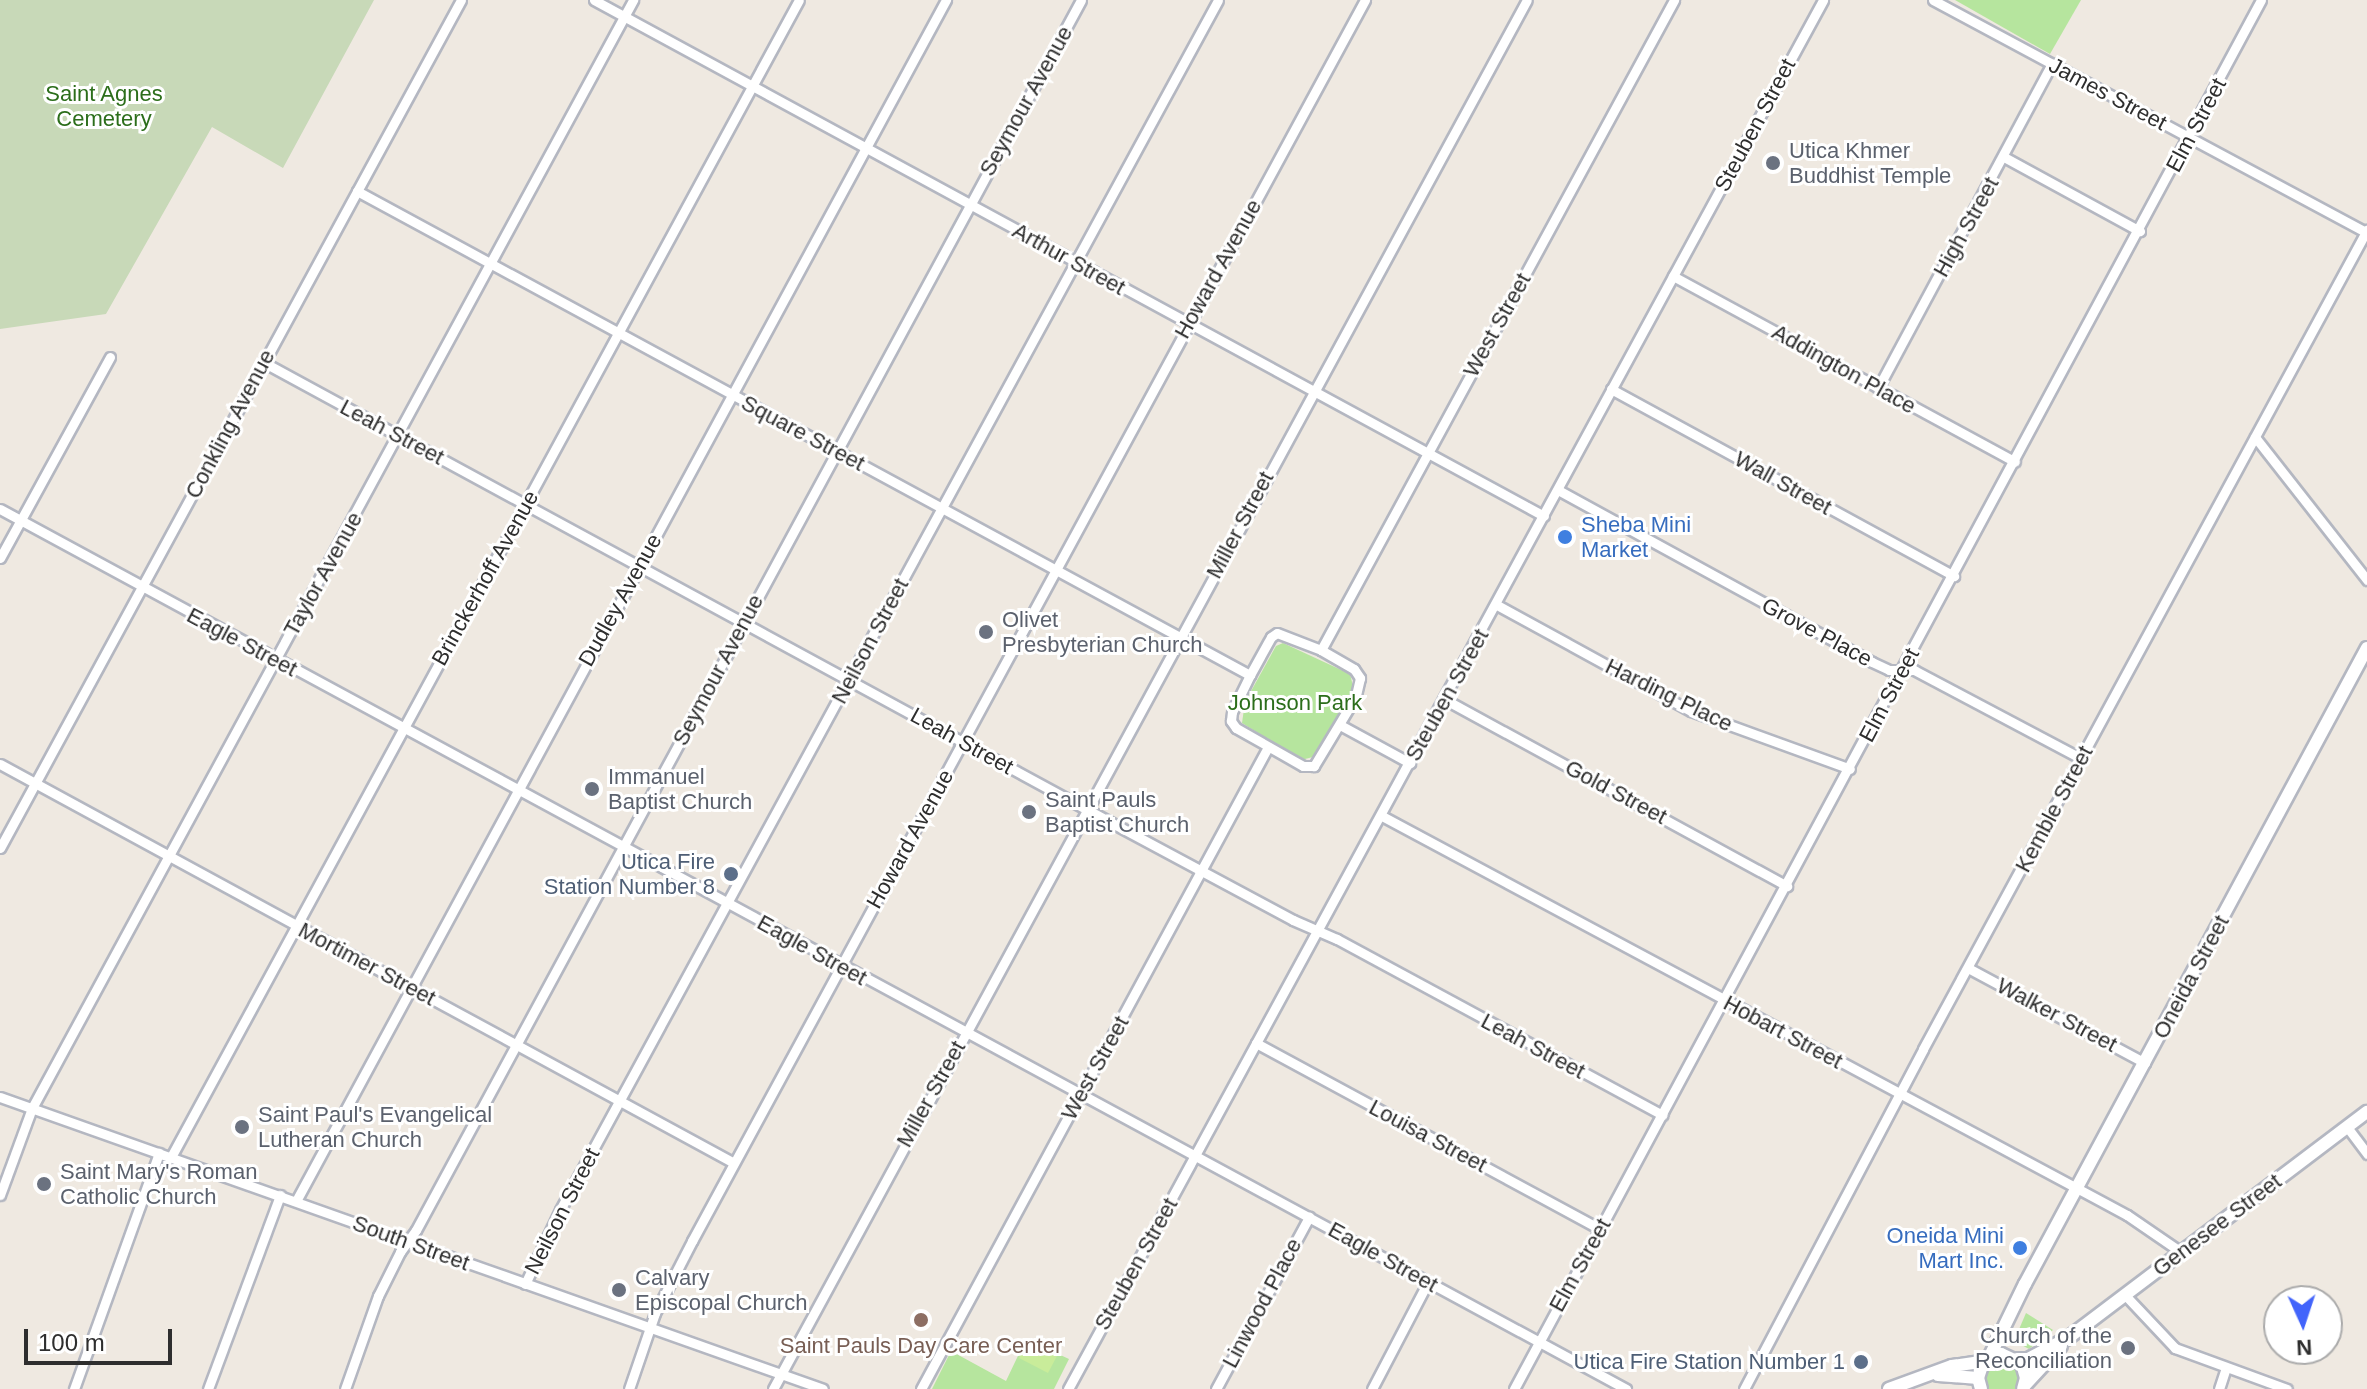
<!DOCTYPE html>
<html>
<head>
<meta charset="utf-8">
<style>
  body { margin:0 }
  #map { position:relative; width:2367px; height:1389px; overflow:hidden; background:#efe9e1; font-family:Helvetica,sans-serif }
  div>[style] { position:absolute }
  [style*='--x'] { left:calc(var(--x)*1px); top:calc(var(--y)*1px); width:calc(var(--w)*1px); rotate:calc(var(--a)*1deg) }
  .green>* { inset:0; background:#b6e59e }
  .cemetery>* { inset:0; background:#c8d9b8 }
  .pitch>* { inset:0; background:#c9ec9a }
  .roads { filter:drop-shadow(2px 0 #b4b7c1) drop-shadow(-2px 0 #b4b7c1) drop-shadow(0 2px #b4b7c1) drop-shadow(0 -2px #b4b7c1) }
  .street>* { height:9px; margin:-4.5px; padding:0 4.5px; transform-origin:4.5px; border-radius:4.5px; background:#fff }
  .secondary>* { height:12px; margin:-6px; padding:0 6px; transform-origin:6px; border-radius:6px; background:#fff }
  .dots>* { width:22px; height:22px; translate:-50% -50%; box-sizing:border-box; border:4px solid #fff; border-radius:50% }
  span { translate:-50% -50%; white-space:nowrap; text-align:center; line-height:1.15; -webkit-text-stroke:6px #fff; paint-order:stroke }
  .park-label { font-size:22px; color:#2c6e1b }
  .street-label { font-size:22px; color:#2e2e2e }
  .worship-label { font-size:22px; color:#5b616d }
  .left { translate:0 -50%; text-align:left }
  .right { translate:-100% -50%; text-align:right }
  .shop-label { font-size:22px; color:#366cbe }
  .service-label { font-size:22px; color:#4e5e75 }
  .education-label { font-size:22px; color:#785e54 }
  .north { position:absolute; left:2263px; top:1285px; width:80px; height:80px; box-sizing:border-box; background:#fff; border:2px solid #ababab; border-radius:50%; rotate:177deg; font-size:22px; font-weight:700; line-height:32px; text-align:center; color:#2e2e2e }
  .north::after { content:''; display:block; margin:auto; width:28px; height:36px; background:#4264fb; clip-path:polygon(50% 0,100% 100%,50% 72%,0 100%) }
  .scale { position:absolute; left:24px; top:1329px; width:148px; height:36px; box-sizing:border-box; border:4px solid #2e2e2e; border-top:0; padding-left:10px; font-size:24px; line-height:28px; white-space:nowrap; color:#2e2e2e; -webkit-text-stroke:6px #fff; paint-order:stroke }
</style>
</head>
<body>
<div id="map">
  <div class="green">
    <div style="clip-path:polygon(1955px 0,2081px 0,2050px 54px)"></div>
    <div style="clip-path:polygon(1283px 643px,1350px 674px,1352px 682px,1352px 694px,1313px 757px,1301px 760px,1242px 723px,1245px 702px,1276px 646px)"></div>
    <div style="clip-path:polygon(2026px 1313px,2053px 1330px,2029px 1349px,2014px 1341px)"></div>
    <div style="clip-path:polygon(1026px 1339px,1069px 1359px,1054px 1389px,932px 1389px,951px 1351px,1006px 1381px)"></div>
    <div style="clip-path:polygon(2014px 1358px,2023px 1389px,1981px 1389px,1986px 1361px)"></div>
  </div>
  <div class="cemetery">
    <div style="clip-path:polygon(0 0,374px 0,283px 168px,212px 127px,106px 314px,0 329px)"></div>
  </div>
  <div class="pitch">
    <div style="clip-path:polygon(1029px 1339px,1058px 1354px,1048px 1373px,1019px 1358px)"></div>
  </div>
  <div class="roads">
    <div class="street">
      <div style="--x:594;--y:0;--w:1081;--a:28.51"></div>
      <div style="--x:1933;--y:0;--w:493;--a:28.2"></div>
      <div style="--x:2004;--y:157;--w:155;--a:28.6"></div>
      <div style="--x:357;--y:191;--w:1016;--a:28.46"></div>
      <div style="--x:1673;--y:276;--w:389;--a:28.5"></div>
      <div style="--x:263;--y:362;--w:937;--a:28.51"></div>
      <div style="--x:1086;--y:809;--w:235;--a:28.2"></div>
      <div style="--x:1293;--y:920;--w:48;--a:23.4"></div>
      <div style="--x:1337;--y:939;--w:370;--a:28.4"></div>
      <div style="--x:1878;--y:388;--w:368;--a:-61.8"></div>
      <div style="--x:1611;--y:389;--w:391;--a:28.6"></div>
      <div style="--x:2255;--y:437;--w:182;--a:51.9"></div>
      <div style="--x:1558;--y:490;--w:358;--a:28.7"></div>
      <div style="--x:1872;--y:662;--w:19;--a:25"></div>
      <div style="--x:1889;--y:670;--w:25;--a:0"></div>
      <div style="--x:1914;--y:670;--w:190;--a:27.9"></div>
      <div style="--x:0;--y:509;--w:1849;--a:28.42"></div>
      <div style="--x:0;--y:558;--w:229;--a:-61.3"></div>
      <div style="--x:1497;--y:605;--w:221;--a:28.7"></div>
      <div style="--x:1691;--y:711;--w:169;--a:20"></div>
      <div style="--x:1277;--y:633;--w:47;--a:21.1"></div>
      <div style="--x:1321;--y:650;--w:38;--a:30"></div>
      <div style="--x:1354;--y:669;--w:11;--a:56"></div>
      <div style="--x:1360;--y:678;--w:18;--a:103"></div>
      <div style="--x:1356;--y:696;--w:82;--a:121"></div>
      <div style="--x:1314;--y:766;--w:11;--a:180"></div>
      <div style="--x:1303;--y:766;--w:77;--a:-150.4"></div>
      <div style="--x:1236;--y:728;--w:9;--a:-126"></div>
      <div style="--x:1231;--y:721;--w:9;--a:-84"></div>
      <div style="--x:1232;--y:712;--w:41;--a:-64.1"></div>
      <div style="--x:1250;--y:675;--w:43;--a:-61.1"></div>
      <div style="--x:1271;--y:637;--w:7;--a:-34"></div>
      <div style="--x:1321;--y:650;--w:740;--a:-61.49"></div>
      <div style="--x:1444;--y:699;--w:391;--a:28.6"></div>
      <div style="--x:1340;--y:725;--w:80;--a:28.5"></div>
      <div style="--x:0;--y:764;--w:835;--a:28.53"></div>
      <div style="--x:1382;--y:816;--w:845;--a:28.17"></div>
      <div style="--x:2127;--y:1215;--w:65;--a:34.4"></div>
      <div style="--x:0;--y:848;--w:965;--a:-61.47"></div>
      <div style="--x:1968;--y:968;--w:201;--a:28.2"></div>
      <div style="--x:1256;--y:1043;--w:391;--a:28.4"></div>
      <div style="--x:0;--y:1097;--w:873;--a:19.53"></div>
      <div style="--x:2347;--y:1127;--w:34;--a:53"></div>
      <div style="--x:171;--y:1157;--w:1316;--a:-61.51"></div>
      <div style="--x:0;--y:1195;--w:93;--a:-69.8"></div>
      <div style="--x:32;--y:1108;--w:1261;--a:-61.52"></div>
      <div style="--x:296;--y:1201;--w:1366;--a:-61.58"></div>
      <div style="--x:525;--y:1284;--w:82;--a:-64.7"></div>
      <div style="--x:560;--y:1210;--w:1377;--a:-61.46"></div>
      <div style="--x:2125;--y:1295;--w:73;--a:46.7"></div>
      <div style="--x:2175;--y:1348;--w:119;--a:20.1"></div>
      <div style="--x:74;--y:1389;--w:251;--a:-70.2"></div>
      <div style="--x:208;--y:1389;--w:207;--a:-69.6"></div>
      <div style="--x:345;--y:1389;--w:99;--a:-70.5"></div>
      <div style="--x:378;--y:1296;--w:49;--a:-63.4"></div>
      <div style="--x:400;--y:1252;--w:27;--a:-54"></div>
      <div style="--x:416;--y:1230;--w:1398;--a:-61.6"></div>
      <div style="--x:629;--y:1389;--w:80;--a:-71.1"></div>
      <div style="--x:655;--y:1313;--w:81;--a:-62.8"></div>
      <div style="--x:692;--y:1241;--w:1412;--a:-61.53"></div>
      <div style="--x:773;--y:1389;--w:1580;--a:-61.51"></div>
      <div style="--x:921;--y:1389;--w:730;--a:-61.61"></div>
      <div style="--x:1068;--y:1389;--w:1581;--a:-61.47"></div>
      <div style="--x:1216;--y:1389;--w:196;--a:-61.6"></div>
      <div style="--x:1372;--y:1389;--w:121;--a:-62.4"></div>
      <div style="--x:1514;--y:1389;--w:1577;--a:-61.73"></div>
      <div style="--x:1744;--y:1389;--w:384;--a:-62.2"></div>
      <div style="--x:1923;--y:1049;--w:932;--a:-61.54"></div>
      <div style="--x:2219;--y:1389;--w:22;--a:-72"></div>
    </div>
    <div class="secondary">
      <div style="--x:1989;--y:1358;--w:82;--a:-64.1"></div>
      <div style="--x:2025;--y:1284;--w:722;--a:-61.73"></div>
      <div style="--x:2017;--y:1359;--w:11;--a:0"></div>
      <div style="--x:2028;--y:1359;--w:45;--a:-27.7"></div>
      <div style="--x:2068;--y:1338;--w:375;--a:-37.1"></div>
      <div style="--x:1938;--y:1375;--w:40;--a:4.3"></div>
      <div style="--x:2025;--y:1385;--w:53;--a:-47.3"></div>
      <div style="--x:1889;--y:1389;--w:67;--a:-20.1"></div>
      <div style="--x:1952;--y:1366;--w:34;--a:-8"></div>
      <div style="--x:1981;--y:1389;--w:11;--a:-105"></div>
      <div style="--x:1978;--y:1378;--w:13;--a:-72"></div>
      <div style="--x:1982;--y:1366;--w:11;--a:-49"></div>
      <div style="--x:1989;--y:1358;--w:13;--a:-18"></div>
      <div style="--x:2001;--y:1354;--w:23;--a:25"></div>
      <div style="--x:2022;--y:1364;--w:15;--a:74"></div>
      <div style="--x:2026;--y:1378;--w:11;--a:105"></div>
    </div>
  </div>
  <div class="dots">
    <div style="left:1773px;top:163px;background:#6b7280"></div>
    <div style="left:1565px;top:537px;background:#3f7fe0"></div>
    <div style="left:986px;top:632px;background:#6b7280"></div>
    <div style="left:592px;top:789px;background:#6b7280"></div>
    <div style="left:1029px;top:812px;background:#6b7280"></div>
    <div style="left:731px;top:874px;background:#5c6f8a"></div>
    <div style="left:242px;top:1127px;background:#6b7280"></div>
    <div style="left:44px;top:1184px;background:#6b7280"></div>
    <div style="left:2020px;top:1248px;background:#3f7fe0"></div>
    <div style="left:619px;top:1290px;background:#6b7280"></div>
    <div style="left:921px;top:1320px;background:#8d6e63"></div>
    <div style="left:2128px;top:1348px;background:#6b7280"></div>
    <div style="left:1861px;top:1362px;background:#5c6f8a"></div>
  </div>
  <div class="park-label">
    <span style="left:104px;top:106px">Saint Agnes<br>Cemetery</span>
    <span style="left:1295px;top:703px">Johnson Park</span>
  </div>
  <div class="street-label">
    <span style="left:2108px;top:94px;rotate:28deg">James Street</span>
    <span style="left:1026px;top:101px;rotate:-61deg">Seymour Avenue</span>
    <span style="left:1755px;top:125px;rotate:-62deg">Steuben Street</span>
    <span style="left:2196px;top:125px;rotate:-62deg">Elm Street</span>
    <span style="left:1966px;top:227px;rotate:-61deg">High Street</span>
    <span style="left:1069px;top:259px;rotate:29deg">Arthur Street</span>
    <span style="left:1218px;top:269px;rotate:-61deg">Howard Avenue</span>
    <span style="left:1497px;top:325px;rotate:-61deg">West Street</span>
    <span style="left:1844px;top:369px;rotate:29deg">Addington Place</span>
    <span style="left:230px;top:424px;rotate:-62deg">Conkling Avenue</span>
    <span style="left:392px;top:432px;rotate:28deg">Leah Street</span>
    <span style="left:803px;top:433px;rotate:28deg">Square Street</span>
    <span style="left:1783px;top:483px;rotate:29deg">Wall Street</span>
    <span style="left:1240px;top:525px;rotate:-62deg">Miller Street</span>
    <span style="left:323px;top:574px;rotate:-61deg">Taylor Avenue</span>
    <span style="left:485px;top:578px;rotate:-61deg">Brinckerhoff Avenue</span>
    <span style="left:620px;top:600px;rotate:-61deg">Dudley Avenue</span>
    <span style="left:1817px;top:632px;rotate:28deg">Grove Place</span>
    <span style="left:870px;top:641px;rotate:-62deg">Neilson Street</span>
    <span style="left:242px;top:642px;rotate:28deg">Eagle Street</span>
    <span style="left:718px;top:670px;rotate:-62deg">Seymour Avenue</span>
    <span style="left:1447px;top:695px;rotate:-61deg">Steuben Street</span>
    <span style="left:1669px;top:695px;rotate:26deg">Harding Place</span>
    <span style="left:1889px;top:695px;rotate:-62deg">Elm Street</span>
    <span style="left:962px;top:741px;rotate:29deg">Leah Street</span>
    <span style="left:1616px;top:792px;rotate:28deg">Gold Street</span>
    <span style="left:2054px;top:809px;rotate:-62deg">Kemble Street</span>
    <span style="left:910px;top:839px;rotate:-61deg">Howard Avenue</span>
    <span style="left:812px;top:950px;rotate:29deg">Eagle Street</span>
    <span style="left:367px;top:964px;rotate:28deg">Mortimer Street</span>
    <span style="left:2191px;top:977px;rotate:-62deg">Oneida Street</span>
    <span style="left:2057px;top:1015px;rotate:28deg">Walker Street</span>
    <span style="left:1783px;top:1032px;rotate:28deg">Hobart Street</span>
    <span style="left:1533px;top:1046px;rotate:28deg">Leah Street</span>
    <span style="left:1095px;top:1068px;rotate:-61deg">West Street</span>
    <span style="left:931px;top:1094px;rotate:-61deg">Miller Street</span>
    <span style="left:1428px;top:1136px;rotate:28deg">Louisa Street</span>
    <span style="left:562px;top:1211px;rotate:-63deg">Neilson Street</span>
    <span style="left:2217px;top:1225px;rotate:-37deg">Genesee Street</span>
    <span style="left:411px;top:1243px;rotate:20deg">South Street</span>
    <span style="left:1383px;top:1257px;rotate:29deg">Eagle Street</span>
    <span style="left:1136px;top:1264px;rotate:-61deg">Steuben Street</span>
    <span style="left:1580px;top:1265px;rotate:-61deg">Elm Street</span>
    <span style="left:1262px;top:1303px;rotate:-62deg">Linwood Place</span>
  </div>
  <div class="worship-label">
    <span class="left" style="left:1789px;top:163px">Utica Khmer<br>Buddhist Temple</span>
    <span class="left" style="left:1002px;top:632px">Olivet<br>Presbyterian Church</span>
    <span class="left" style="left:608px;top:789px">Immanuel<br>Baptist Church</span>
    <span class="left" style="left:1045px;top:812px">Saint Pauls<br>Baptist Church</span>
    <span class="left" style="left:258px;top:1127px">Saint Paul's Evangelical<br>Lutheran Church</span>
    <span class="left" style="left:60px;top:1184px">Saint Mary's Roman<br>Catholic Church</span>
    <span class="left" style="left:635px;top:1290px">Calvary<br>Episcopal Church</span>
    <span class="right" style="left:2112px;top:1348px">Church of the<br>Reconciliation</span>
  </div>
  <div class="shop-label">
    <span class="left" style="left:1581px;top:537px">Sheba Mini<br>Market</span>
    <span class="right" style="left:2004px;top:1248px">Oneida Mini<br>Mart Inc.</span>
  </div>
  <div class="service-label">
    <span class="right" style="left:715px;top:874px">Utica Fire<br>Station Number 8</span>
    <span class="right" style="left:1845px;top:1362px">Utica Fire Station Number 1</span>
  </div>
  <div class="education-label">
    <span style="left:921px;top:1346px">Saint Pauls Day Care Center</span>
  </div>
  <div class="north">N</div>
  <div class="scale">100 m</div>
</div>
</body>
</html>
